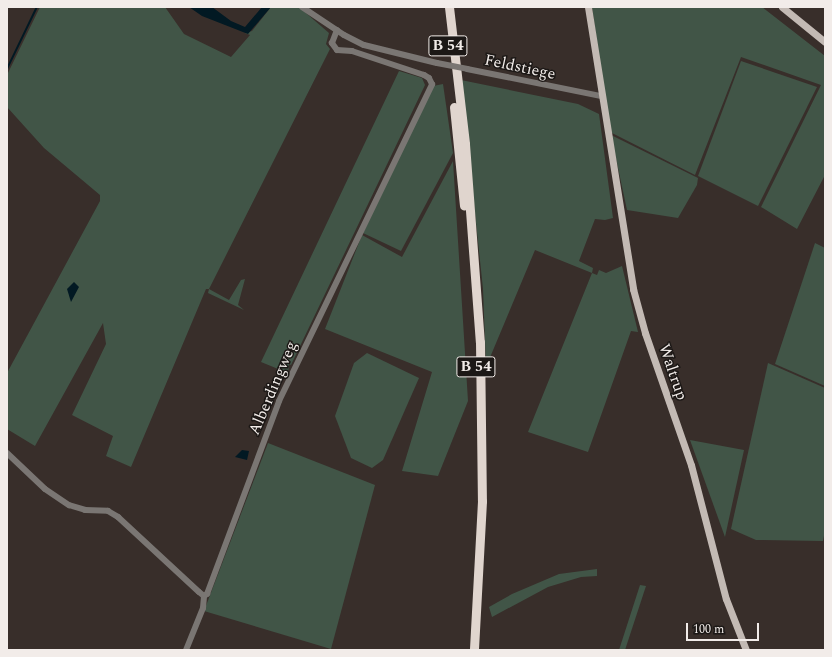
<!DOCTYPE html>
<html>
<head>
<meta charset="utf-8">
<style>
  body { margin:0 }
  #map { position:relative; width:832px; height:657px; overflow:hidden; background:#382e2a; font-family:Spectral,serif }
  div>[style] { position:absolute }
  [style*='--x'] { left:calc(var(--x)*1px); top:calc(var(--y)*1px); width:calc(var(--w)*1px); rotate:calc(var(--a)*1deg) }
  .green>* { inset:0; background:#415547 }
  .water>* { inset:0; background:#021923 }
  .stream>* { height:1.5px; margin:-0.75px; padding:0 0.75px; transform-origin:0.75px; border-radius:0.75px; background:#021923 }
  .minor>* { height:6px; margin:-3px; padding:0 3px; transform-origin:3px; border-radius:3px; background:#7a7673 }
  .major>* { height:7px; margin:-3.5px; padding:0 3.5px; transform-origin:3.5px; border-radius:3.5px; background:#c3bab4 }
  .highway>* { height:9px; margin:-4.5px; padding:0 4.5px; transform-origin:4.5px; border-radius:4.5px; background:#e0d5ce }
  .minor-bridge>* { height:6px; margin:-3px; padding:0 3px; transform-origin:3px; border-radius:3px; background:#7a7673 }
  span { translate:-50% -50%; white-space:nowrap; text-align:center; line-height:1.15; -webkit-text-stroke:3px #1c1816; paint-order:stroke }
  .shield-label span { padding:1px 3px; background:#1c1816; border:1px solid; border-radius:3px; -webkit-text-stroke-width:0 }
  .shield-label { font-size:15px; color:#f2ece9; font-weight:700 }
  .street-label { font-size:16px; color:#f2ece9 }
  .frame { position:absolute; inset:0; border:8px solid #f2ece9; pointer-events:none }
  .scale { position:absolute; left:686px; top:623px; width:73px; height:18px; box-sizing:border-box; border:2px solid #f2ece9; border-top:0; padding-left:5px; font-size:12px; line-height:14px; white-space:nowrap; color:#f2ece9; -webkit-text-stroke:3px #1c1816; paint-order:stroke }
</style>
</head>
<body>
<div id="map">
  <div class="green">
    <div style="clip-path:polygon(40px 7px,165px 7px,184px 34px,231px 57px,250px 35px,215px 21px,245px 33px,252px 31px,271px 7px,299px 7px,329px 33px,326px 44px,330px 49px,209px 289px,229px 300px,241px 280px,245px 279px,238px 305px,244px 310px,208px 293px,209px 289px,206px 289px,131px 467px,106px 456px,113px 436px,72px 415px,106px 344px,103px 323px,35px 446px,7px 429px,7px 373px,100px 201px,100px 195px,44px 148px,7px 107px,7px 75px)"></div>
    <div style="clip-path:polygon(592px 7px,762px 7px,825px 56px,825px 175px,797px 229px,761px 207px,821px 85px,741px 57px,695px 175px,610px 132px)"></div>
    <div style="clip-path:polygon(741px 61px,817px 87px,758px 206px,698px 176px)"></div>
    <div style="clip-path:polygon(399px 71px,422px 78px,425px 85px,291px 365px,289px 364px,288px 373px,261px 362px)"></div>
    <div style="clip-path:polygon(461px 80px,578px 104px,599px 114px,613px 218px,605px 220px,595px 219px,579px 261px,593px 268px,592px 273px,597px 275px,599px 270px,606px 273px,622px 266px,638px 332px,631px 331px,588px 452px,528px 432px,592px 273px,535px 250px,486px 367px,483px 289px)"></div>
    <div style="clip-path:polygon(443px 84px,453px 153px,401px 251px,363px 233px,433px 86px)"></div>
    <div style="clip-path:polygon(611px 135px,698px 178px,697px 185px,678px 218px,627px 210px)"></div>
    <div style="clip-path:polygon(453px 161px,468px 401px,438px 476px,402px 471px,432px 372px,325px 329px,362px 235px,402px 257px)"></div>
    <div style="clip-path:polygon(815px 243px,825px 248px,825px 386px,775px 364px)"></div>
    <div style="clip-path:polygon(367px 353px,419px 378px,383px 460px,372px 468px,351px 458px,335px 416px,354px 363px)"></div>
    <div style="clip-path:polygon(768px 363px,825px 388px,825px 530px,823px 541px,756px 540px,731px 529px)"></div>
    <div style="clip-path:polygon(690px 440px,744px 450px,725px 537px)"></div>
    <div style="clip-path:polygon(268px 443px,375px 485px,331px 649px,204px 611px)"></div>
    <div style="clip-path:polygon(597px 569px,597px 576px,581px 577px,548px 587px,492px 617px,489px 607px,512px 594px,559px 574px)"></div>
    <div style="clip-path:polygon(640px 585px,646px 586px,625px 650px,619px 650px)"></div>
  </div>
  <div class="water">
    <div style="clip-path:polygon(189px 7px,212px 7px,231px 21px,245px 27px,262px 7px,271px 7px,248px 34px,202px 16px)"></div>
    <div style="clip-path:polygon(74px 282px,79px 287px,71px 302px,67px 289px)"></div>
    <div style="clip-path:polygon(242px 450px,249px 451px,247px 460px,235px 457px)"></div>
  </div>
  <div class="stream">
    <div style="--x:7;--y:69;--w:69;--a:-64.2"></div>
  </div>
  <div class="minor">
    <div style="--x:302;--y:7;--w:50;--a:33.7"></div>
    <div style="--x:344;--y:35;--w:22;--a:27"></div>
    <div style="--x:364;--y:45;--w:75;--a:13.9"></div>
    <div style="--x:467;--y:69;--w:137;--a:11.4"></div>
    <div style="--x:7;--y:453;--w:52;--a:43.5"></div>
    <div style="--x:45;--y:489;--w:29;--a:34"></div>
    <div style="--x:69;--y:505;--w:17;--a:17"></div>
    <div style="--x:85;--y:510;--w:23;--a:2"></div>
    <div style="--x:108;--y:511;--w:12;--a:31"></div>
    <div style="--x:118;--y:517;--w:110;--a:42.8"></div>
    <div style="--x:199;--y:592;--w:6;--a:39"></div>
    <div style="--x:204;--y:596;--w:4;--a:-34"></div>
    <div style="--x:207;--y:594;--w:206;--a:-69.5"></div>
    <div style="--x:279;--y:401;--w:352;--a:-64.2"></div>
    <div style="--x:432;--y:84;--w:7;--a:-117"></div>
    <div style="--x:429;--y:78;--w:6;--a:-149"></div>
    <div style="--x:424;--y:75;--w:76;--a:-161.6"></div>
    <div style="--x:352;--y:51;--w:15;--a:-176"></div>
    <div style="--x:337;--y:50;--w:9;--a:-126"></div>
    <div style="--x:332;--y:43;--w:14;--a:-69"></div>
    <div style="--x:186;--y:650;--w:45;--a:-68"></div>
    <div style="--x:203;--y:608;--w:12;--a:-85"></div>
  </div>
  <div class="major">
    <div style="--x:588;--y:7;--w:286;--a:80.9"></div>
    <div style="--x:633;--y:289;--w:46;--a:74.7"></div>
    <div style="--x:645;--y:333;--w:140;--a:70.8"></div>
    <div style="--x:691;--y:465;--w:138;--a:75.4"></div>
    <div style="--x:726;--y:599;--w:55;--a:68.6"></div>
    <div style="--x:782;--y:7;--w:55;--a:39.1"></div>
  </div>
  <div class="highway">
    <div style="--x:449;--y:7;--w:138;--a:83.3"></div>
    <div style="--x:465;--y:144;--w:199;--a:85.7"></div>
    <div style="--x:480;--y:342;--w:159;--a:89.3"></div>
    <div style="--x:482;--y:501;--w:149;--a:93.1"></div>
    <div style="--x:454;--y:107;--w:99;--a:84.2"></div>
  </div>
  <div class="minor-bridge">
    <div style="--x:437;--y:63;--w:31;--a:11"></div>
  </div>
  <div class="shield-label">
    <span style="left:448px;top:46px">B 54</span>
    <span style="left:476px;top:367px">B 54</span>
  </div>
  <div class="street-label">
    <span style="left:520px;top:67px;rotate:12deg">Feldstiege</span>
    <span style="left:673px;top:372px;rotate:71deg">Waltrup</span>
    <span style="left:273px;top:388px;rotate:-67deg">Alberdingweg</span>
  </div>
  <div class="frame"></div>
  <div class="scale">100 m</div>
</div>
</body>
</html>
